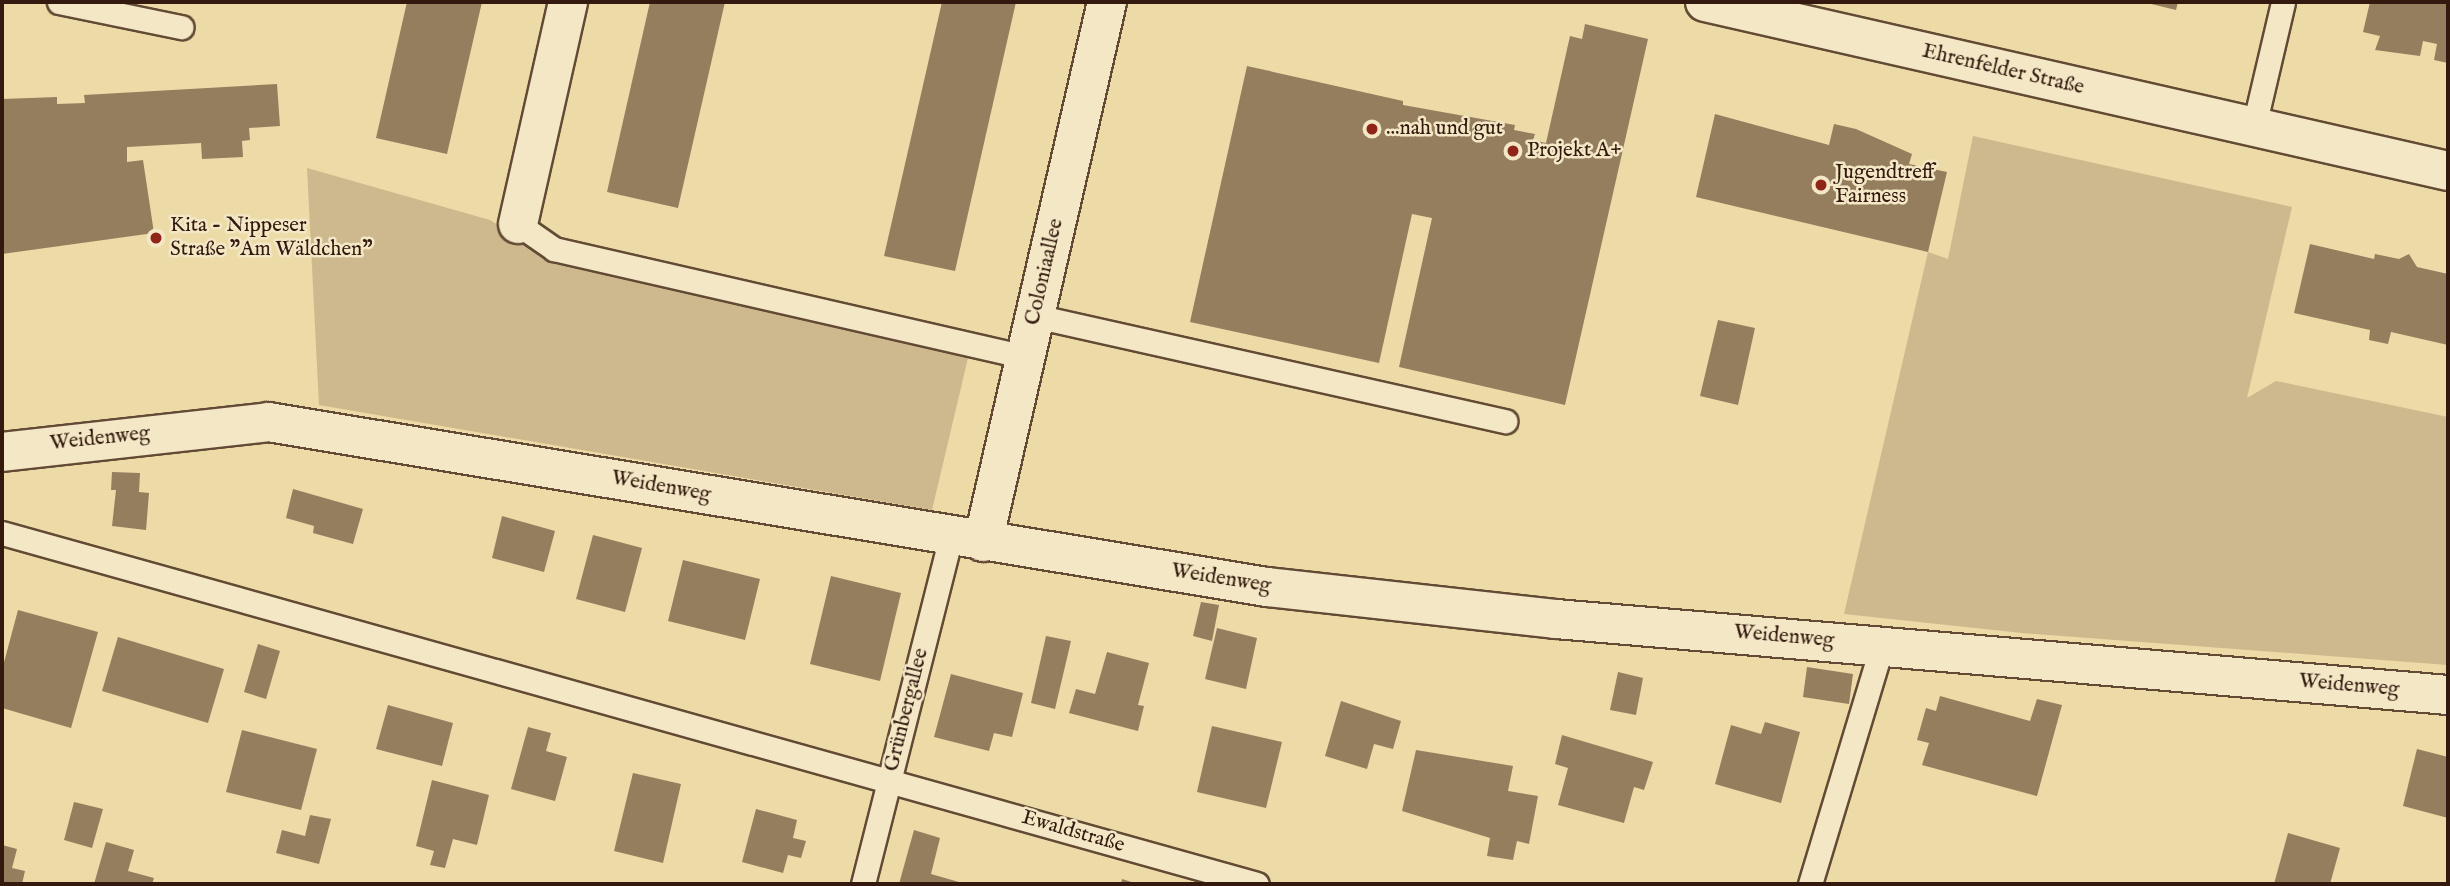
<!DOCTYPE html>
<html>
<head>
<meta charset="utf-8">
<style>
  body { margin:0 }
  #map { position:relative; width:2450px; height:886px; overflow:hidden; background:#ecdaa7; font-family:"IM FELL English",serif }
  div>[style] { position:absolute }
  [style*='--x'] { left:calc(var(--x)*1px); top:calc(var(--y)*1px); width:calc(var(--w)*1px); rotate:calc(var(--a)*1deg) }
  .green>* { inset:0; background:#cdb98d }
  .building>* { inset:0; background:#947e5e }
  .roads { filter:drop-shadow(2px 0 #624a34) drop-shadow(-2px 0 #624a34) drop-shadow(0 2px #624a34) drop-shadow(0 -2px #624a34) }
  .lane>* { height:23px; margin:-11.5px; padding:0 11.5px; transform-origin:11.5px; border-radius:11.5px; background:#f3e7c6 }
  .street>* { height:38px; margin:-19px; padding:0 19px; transform-origin:19px; border-radius:19px; background:#f3e7c6 }
  .dots>* { width:19px; height:19px; translate:-50% -50%; box-sizing:border-box; border:4px solid #f3e7c6; border-radius:50% }
  span { translate:-50% -50%; white-space:nowrap; text-align:center; line-height:1.15; -webkit-text-stroke:5px #f3e7c6; paint-order:stroke }
  .street-label { font-size:21px; color:#341a0e }
  .poi-label { font-size:21px; color:#341a0e }
  .left { translate:0 -50%; text-align:left }
  .frame { position:absolute; inset:0; border:4px solid #341a0e; pointer-events:none }
</style>
</head>
<body>
<div id="map">
  <div class="green">
    <div style="clip-path:polygon(1973px 136px,2292px 207px,2247px 398px,2276px 381px,2448px 417px,2448px 665px,2022px 633px,1844px 614px,1928px 252px,1948px 259px)"></div>
    <div style="clip-path:polygon(307px 168px,490px 220px,549px 256px,968px 358px,932px 510px,319px 405px)"></div>
  </div>
  <div class="building">
    <div style="clip-path:polygon(407px 2px,482px 2px,447px 154px,376px 138px)"></div>
    <div style="clip-path:polygon(650px 2px,725px 2px,678px 208px,607px 192px)"></div>
    <div style="clip-path:polygon(942px 2px,1016px 2px,955px 271px,884px 256px)"></div>
    <div style="clip-path:polygon(2143px 2px,2178px 2px,2176px 10px)"></div>
    <div style="clip-path:polygon(2370px 2px,2448px 2px,2448px 63px,2434px 60px,2437px 44px,2423px 41px,2420px 56px,2375px 50px,2380px 36px,2363px 32px)"></div>
    <div style="clip-path:polygon(1585px 24px,1648px 39px,1565px 405px,1399px 367px,1432px 218px,1412px 214px,1379px 363px,1190px 322px,1247px 66px,1403px 101px,1403px 105px,1515px 125px,1514px 130px,1535px 134px,1533px 140px,1546px 143px,1570px 36px,1582px 39px)"></div>
    <div style="clip-path:polygon(277px 84px,280px 126px,249px 128px,250px 140px,242px 141px,243px 157px,202px 159px,201px 143px,127px 147px,127px 162px,143px 160px,154px 233px,2px 254px,2px 99px,57px 97px,57px 104px,85px 103px,84px 95px)"></div>
    <div style="clip-path:polygon(1715px 114px,1829px 145px,1834px 124px,1856px 129px,1912px 154px,1909px 164px,1947px 172px,1928px 252px,1696px 197px)"></div>
    <div style="clip-path:polygon(2310px 244px,2374px 259px,2375px 254px,2399px 259px,2409px 254px,2417px 267px,2448px 274px,2448px 345px,2391px 332px,2388px 344px,2369px 340px,2370px 330px,2294px 313px)"></div>
    <div style="clip-path:polygon(1718px 320px,1755px 328px,1738px 405px,1700px 396px)"></div>
    <div style="clip-path:polygon(112px 472px,140px 473px,139px 492px,149px 493px,146px 530px,112px 526px,116px 490px,111px 490px)"></div>
    <div style="clip-path:polygon(293px 489px,363px 509px,353px 544px,313px 533px,314px 526px,286px 518px)"></div>
    <div style="clip-path:polygon(502px 516px,555px 531px,544px 572px,492px 558px)"></div>
    <div style="clip-path:polygon(593px 535px,642px 548px,625px 612px,576px 599px)"></div>
    <div style="clip-path:polygon(683px 560px,760px 579px,745px 640px,668px 621px)"></div>
    <div style="clip-path:polygon(831px 576px,901px 593px,880px 681px,810px 664px)"></div>
    <div style="clip-path:polygon(1201px 602px,1219px 605px,1212px 641px,1193px 636px)"></div>
    <div style="clip-path:polygon(18px 610px,98px 632px,71px 728px,2px 708px,2px 670px)"></div>
    <div style="clip-path:polygon(1217px 628px,1257px 638px,1246px 689px,1205px 679px)"></div>
    <div style="clip-path:polygon(1046px 636px,1071px 641px,1055px 709px,1031px 703px)"></div>
    <div style="clip-path:polygon(118px 637px,224px 669px,208px 723px,102px 691px)"></div>
    <div style="clip-path:polygon(258px 644px,280px 651px,266px 699px,244px 692px)"></div>
    <div style="clip-path:polygon(1107px 652px,1149px 663px,1138px 705px,1144px 706px,1138px 731px,1069px 713px,1076px 689px,1095px 694px)"></div>
    <div style="clip-path:polygon(1807px 667px,1853px 674px,1849px 704px,1803px 697px)"></div>
    <div style="clip-path:polygon(1618px 672px,1643px 678px,1636px 715px,1610px 710px)"></div>
    <div style="clip-path:polygon(951px 674px,1023px 693px,1012px 737px,994px 733px,989px 751px,934px 737px)"></div>
    <div style="clip-path:polygon(1940px 696px,2030px 721px,2037px 699px,2062px 705px,2037px 796px,1922px 765px,1929px 743px,1917px 740px,1926px 708px,1936px 711px)"></div>
    <div style="clip-path:polygon(1341px 701px,1401px 721px,1393px 749px,1374px 744px,1367px 769px,1325px 756px)"></div>
    <div style="clip-path:polygon(388px 705px,453px 723px,442px 766px,376px 749px)"></div>
    <div style="clip-path:polygon(1765px 722px,1800px 732px,1781px 803px,1715px 784px,1731px 725px,1761px 734px)"></div>
    <div style="clip-path:polygon(1212px 726px,1282px 742px,1266px 808px,1197px 792px)"></div>
    <div style="clip-path:polygon(528px 727px,551px 733px,546px 751px,567px 757px,555px 801px,511px 789px)"></div>
    <div style="clip-path:polygon(242px 730px,317px 749px,301px 810px,226px 792px)"></div>
    <div style="clip-path:polygon(1562px 735px,1653px 762px,1644px 790px,1634px 787px,1624px 823px,1558px 805px,1568px 768px,1555px 764px)"></div>
    <div style="clip-path:polygon(2417px 749px,2448px 757px,2448px 818px,2403px 806px)"></div>
    <div style="clip-path:polygon(1416px 750px,1513px 766px,1508px 791px,1538px 796px,1529px 844px,1517px 841px,1513px 860px,1487px 856px,1490px 838px,1402px 811px)"></div>
    <div style="clip-path:polygon(633px 773px,681px 784px,663px 863px,614px 851px)"></div>
    <div style="clip-path:polygon(432px 780px,489px 795px,477px 845px,453px 839px,445px 868px,430px 865px,434px 851px,416px 846px)"></div>
    <div style="clip-path:polygon(74px 802px,103px 809px,92px 848px,64px 840px)"></div>
    <div style="clip-path:polygon(756px 809px,797px 820px,793px 838px,806px 841px,801px 858px,788px 855px,783px 873px,742px 862px)"></div>
    <div style="clip-path:polygon(310px 815px,331px 819px,319px 864px,276px 853px,282px 830px,305px 836px)"></div>
    <div style="clip-path:polygon(914px 830px,940px 838px,931px 874px,966px 884px,899px 884px)"></div>
    <div style="clip-path:polygon(2288px 833px,2340px 848px,2330px 884px,2274px 884px)"></div>
    <div style="clip-path:polygon(106px 842px,134px 850px,128px 871px,154px 878px,152px 884px,94px 884px)"></div>
    <div style="clip-path:polygon(2px 845px,17px 849px,12px 868px,25px 871px,22px 884px,2px 884px)"></div>
    <div style="clip-path:polygon(1122px 879px,1138px 884px,1121px 884px)"></div>
  </div>
  <div class="roads">
    <div class="lane">
      <div style="--x:59;--y:2;--w:125;--a:11.6"></div>
      <div style="--x:2254;--y:126;--w:127;--a:-76.8"></div>
      <div style="--x:518;--y:224;--w:44;--a:34.8"></div>
      <div style="--x:554;--y:249;--w:483;--a:12.9"></div>
      <div style="--x:1035;--y:316;--w:482;--a:12.6"></div>
      <div style="--x:2;--y:533;--w:1303;--a:15.63"></div>
      <div style="--x:863;--y:884;--w:359;--a:-75.8"></div>
      <div style="--x:1810;--y:884;--w:249;--a:-73.2"></div>
    </div>
    <div class="street">
      <div style="--x:1705;--y:2;--w:762;--a:12.81"></div>
      <div style="--x:518;--y:224;--w:228;--a:-77.3"></div>
      <div style="--x:2;--y:452;--w:268;--a:-6.4"></div>
      <div style="--x:268;--y:422;--w:1013;--a:9.38"></div>
      <div style="--x:1267;--y:587;--w:291;--a:6.3"></div>
      <div style="--x:1556;--y:619;--w:895;--a:4.87"></div>
      <div style="--x:983;--y:542;--w:554;--a:-77.07"></div>
    </div>
  </div>
  <div class="dots">
    <div style="left:1372px;top:129px;background:#8f2418"></div>
    <div style="left:1513px;top:151px;background:#8f2418"></div>
    <div style="left:1821px;top:185px;background:#8f2418"></div>
    <div style="left:156px;top:238px;background:#8f2418"></div>
  </div>
  <div class="street-label">
    <span style="left:2003px;top:70px;rotate:13deg">Ehrenfelder Straße</span>
    <span style="left:1045px;top:272px;rotate:-77deg">Coloniaallee</span>
    <span style="left:100px;top:439px;rotate:-6deg">Weidenweg</span>
    <span style="left:661px;top:487px;rotate:10deg">Weidenweg</span>
    <span style="left:1221px;top:579px;rotate:9deg">Weidenweg</span>
    <span style="left:1784px;top:637px;rotate:5deg">Weidenweg</span>
    <span style="left:2349px;top:686px;rotate:5deg">Weidenweg</span>
    <span style="left:907px;top:710px;rotate:-76deg">Grünbergallee</span>
    <span style="left:1073px;top:832px;rotate:16deg">Ewaldstraße</span>
  </div>
  <div class="poi-label">
    <span class="left" style="left:1386px;top:129px">...nah und gut</span>
    <span class="left" style="left:1527px;top:151px">Projekt A+</span>
    <span class="left" style="left:1835px;top:185px">Jugendtreff<br>Fairness</span>
    <span class="left" style="left:170px;top:238px">Kita - Nippeser<br>Straße "Am Wäldchen"</span>
  </div>
  <div class="frame"></div>
</div>
</body>
</html>
